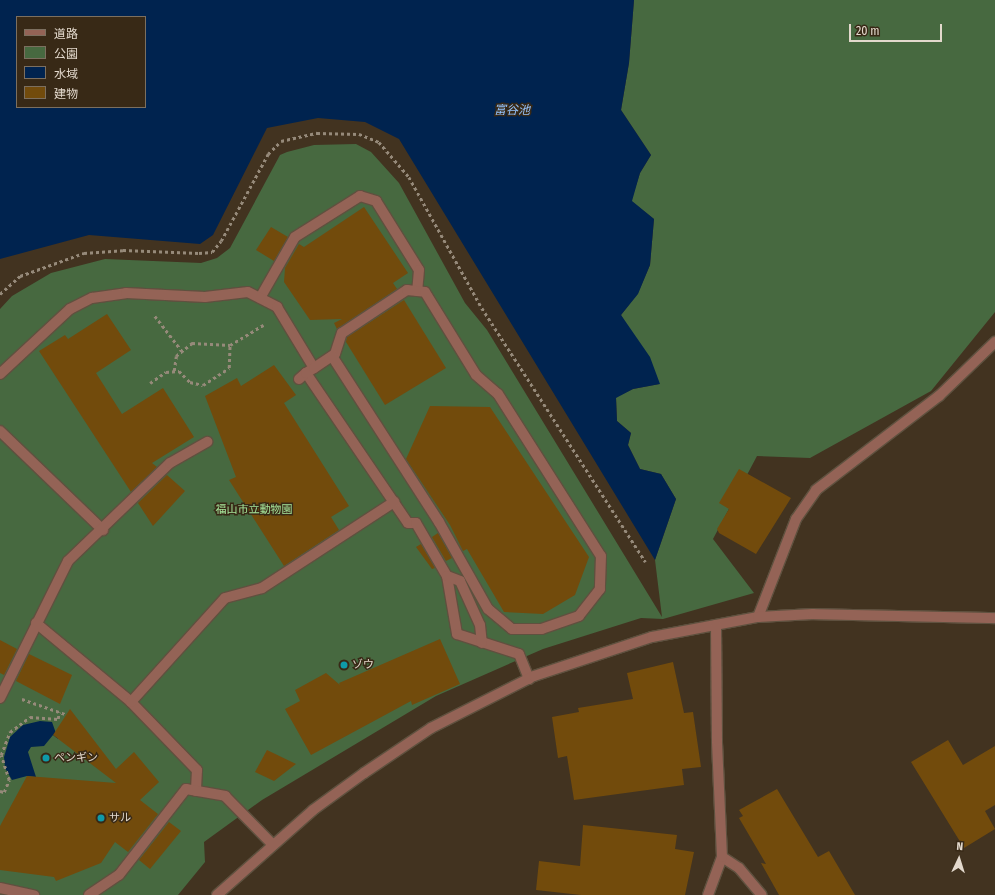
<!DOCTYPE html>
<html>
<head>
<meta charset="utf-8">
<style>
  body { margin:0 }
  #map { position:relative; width:995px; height:895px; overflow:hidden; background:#423320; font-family:"Fira Sans Condensed","Noto Sans JP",sans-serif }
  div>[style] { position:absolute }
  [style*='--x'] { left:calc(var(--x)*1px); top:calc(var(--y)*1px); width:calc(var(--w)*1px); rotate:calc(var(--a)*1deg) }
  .green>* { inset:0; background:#476940 }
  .water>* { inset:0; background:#00234f }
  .building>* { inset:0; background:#724b0c }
  .path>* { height:2.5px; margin-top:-1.25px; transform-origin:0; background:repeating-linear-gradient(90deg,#968a7a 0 3px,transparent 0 6px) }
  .roads { filter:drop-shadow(1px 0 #5f513f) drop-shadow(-1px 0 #5f513f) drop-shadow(0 1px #5f513f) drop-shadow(0 -1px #5f513f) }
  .minor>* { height:10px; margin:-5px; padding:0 5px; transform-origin:5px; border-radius:5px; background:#946356 }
  .dots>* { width:11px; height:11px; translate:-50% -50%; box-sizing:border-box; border:2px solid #382916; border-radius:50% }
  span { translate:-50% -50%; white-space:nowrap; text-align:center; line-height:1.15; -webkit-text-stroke:3px #382916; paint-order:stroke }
  .park-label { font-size:11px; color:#a6e59a }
  .poi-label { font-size:11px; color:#e3d9cd }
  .left { translate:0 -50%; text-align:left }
  .water-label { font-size:12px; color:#94c2fb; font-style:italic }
  .legend { position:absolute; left:16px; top:16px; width:130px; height:92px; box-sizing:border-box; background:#382916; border:1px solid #7c6f5f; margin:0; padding:5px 7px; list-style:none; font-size:12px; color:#e3d9cd }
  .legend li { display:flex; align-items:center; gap:8px; height:20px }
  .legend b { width:20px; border:1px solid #7c6f5f }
  .north { position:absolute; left:939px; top:839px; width:40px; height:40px; -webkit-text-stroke:3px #382916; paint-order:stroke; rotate:4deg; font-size:11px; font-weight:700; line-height:16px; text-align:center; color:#e3d9cd }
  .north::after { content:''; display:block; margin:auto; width:14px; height:18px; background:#e3d9cd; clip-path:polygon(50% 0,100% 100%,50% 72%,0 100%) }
  .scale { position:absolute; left:849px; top:24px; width:93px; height:18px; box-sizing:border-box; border:2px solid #e3d9cd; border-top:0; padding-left:5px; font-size:12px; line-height:14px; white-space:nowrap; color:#e3d9cd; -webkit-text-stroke:3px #382916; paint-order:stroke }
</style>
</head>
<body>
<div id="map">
  <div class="green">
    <div style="clip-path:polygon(634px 0,995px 0,995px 312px,931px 391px,810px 458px,757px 456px,713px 539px,754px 593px,663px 619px,641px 618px,543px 649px,436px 696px,262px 800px,204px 842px,205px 862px,178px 895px,0 895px,0 309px,12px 296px,51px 273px,105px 259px,201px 263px,217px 258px,230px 248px,280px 155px,287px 152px,314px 145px,356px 144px,371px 152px,399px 183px,465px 303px,487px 330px,662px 617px,655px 560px,676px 499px,661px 474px,640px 469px,628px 445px,631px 433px,617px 421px,616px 397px,633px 389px,659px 384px,621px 315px,638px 293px,650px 265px,654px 219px,631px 201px,640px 173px,651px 155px,621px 110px,629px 63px)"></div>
  </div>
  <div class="water">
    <div style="clip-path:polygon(evenodd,0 0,634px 0,629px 63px,621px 110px,651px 155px,640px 173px,632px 201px,654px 219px,650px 265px,638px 294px,621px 315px,650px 357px,660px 384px,633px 389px,616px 398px,617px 421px,631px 433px,628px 445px,640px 469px,661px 474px,676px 499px,655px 560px,399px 139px,365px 122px,318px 118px,267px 128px,213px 235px,200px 244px,89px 235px,0 259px,0 0,17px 17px,145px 17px,145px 107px,17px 107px,17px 17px)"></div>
    <div style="clip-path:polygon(40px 721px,52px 722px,58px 739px,53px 735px,44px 746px,31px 747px,28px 752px,36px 777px,27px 776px,12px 780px,5px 768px,4px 757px,10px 737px,23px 725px)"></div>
  </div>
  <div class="building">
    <div style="clip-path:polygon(364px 207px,408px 273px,393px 283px,397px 289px,337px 329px,334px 323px,342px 319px,310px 320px,284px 282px,285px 268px,299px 244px,304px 247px)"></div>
    <div style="clip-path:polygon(271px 227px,288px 237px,274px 261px,256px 250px)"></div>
    <div style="clip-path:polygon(404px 300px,446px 368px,385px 405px,346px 342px,347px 337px)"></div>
    <div style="clip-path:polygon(107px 314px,131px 350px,96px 373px,122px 414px,163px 388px,194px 437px,152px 463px,157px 467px,131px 492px,39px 351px,65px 335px,68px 339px)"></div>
    <div style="clip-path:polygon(274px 365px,296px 395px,284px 403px,349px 506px,331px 517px,339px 530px,284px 566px,229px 480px,236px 477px,205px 396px,237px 378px,241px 386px)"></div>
    <div style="clip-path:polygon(430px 406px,490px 407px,589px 557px,575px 595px,543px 614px,504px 612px,467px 549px,463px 551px,450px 525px,406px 459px)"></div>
    <div style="clip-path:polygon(739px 469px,791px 498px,756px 554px,719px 533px,717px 529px,729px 509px,719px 503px)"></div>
    <div style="clip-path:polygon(167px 475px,185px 491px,153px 526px,138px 503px)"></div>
    <div style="clip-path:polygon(438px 533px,452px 558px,446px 561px,432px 537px)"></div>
    <div style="clip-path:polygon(421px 544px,435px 568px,432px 569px,416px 547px)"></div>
    <div style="clip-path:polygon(440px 639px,460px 684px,412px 705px,411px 701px,311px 755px,285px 709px,300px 701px,295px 690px,326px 673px,340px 685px,339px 683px)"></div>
    <div style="clip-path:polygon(0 640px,17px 649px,4px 675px,0 673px)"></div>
    <div style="clip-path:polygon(29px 654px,72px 675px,60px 704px,16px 681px)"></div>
    <div style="clip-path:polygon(673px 662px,684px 713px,693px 712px,701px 767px,682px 769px,684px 785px,574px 800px,567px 756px,558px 758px,552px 717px,579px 712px,578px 708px,633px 699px,627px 673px)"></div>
    <div style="clip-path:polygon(70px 709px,116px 769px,134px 752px,159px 782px,140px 800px,158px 814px,128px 852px,115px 842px,101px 863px,56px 881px,54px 877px,0 870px,0 826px,27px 776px,116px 783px,53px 735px)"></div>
    <div style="clip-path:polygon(948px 740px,963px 765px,995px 746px,995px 805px,985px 811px,995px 829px,964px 848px,911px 762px)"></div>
    <div style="clip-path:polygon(267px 750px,296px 764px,274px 781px,255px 772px)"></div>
    <div style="clip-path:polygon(777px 789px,818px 857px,829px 851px,855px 895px,779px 895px,761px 863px,766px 864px,739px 818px,743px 816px,739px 810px)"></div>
    <div style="clip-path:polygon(169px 822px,181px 831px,150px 869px,139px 860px)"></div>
    <div style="clip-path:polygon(583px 825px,677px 835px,675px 849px,694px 852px,685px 895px,581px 895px,536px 890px,539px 861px,580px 866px)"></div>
  </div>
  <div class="path">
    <div style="--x:0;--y:294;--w:27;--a:-42"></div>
    <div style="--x:20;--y:276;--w:68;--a:-19.8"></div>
    <div style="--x:84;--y:253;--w:39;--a:-4"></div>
    <div style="--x:123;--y:250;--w:76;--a:2.3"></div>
    <div style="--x:199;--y:253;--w:13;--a:-4"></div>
    <div style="--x:212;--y:252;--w:14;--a:-51"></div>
    <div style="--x:221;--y:241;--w:99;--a:-61.6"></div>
    <div style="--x:268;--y:154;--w:18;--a:-45"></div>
    <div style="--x:281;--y:141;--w:37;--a:-13"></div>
    <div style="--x:317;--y:133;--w:42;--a:1.4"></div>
    <div style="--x:359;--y:134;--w:22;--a:22"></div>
    <div style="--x:379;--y:142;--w:46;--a:49.4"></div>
    <div style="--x:409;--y:177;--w:150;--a:60.9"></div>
    <div style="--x:482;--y:308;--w:302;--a:57.2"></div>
    <div style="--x:155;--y:316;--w:44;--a:52.4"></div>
    <div style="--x:174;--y:371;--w:15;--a:-82"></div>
    <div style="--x:176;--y:356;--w:21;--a:-39"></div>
    <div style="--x:192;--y:343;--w:38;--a:3"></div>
    <div style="--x:230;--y:345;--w:39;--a:-31"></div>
    <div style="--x:150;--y:383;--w:19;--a:-35"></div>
    <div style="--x:166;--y:372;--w:13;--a:-4"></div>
    <div style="--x:179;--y:371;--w:16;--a:45"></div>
    <div style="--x:190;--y:382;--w:13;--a:13"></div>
    <div style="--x:203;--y:385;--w:31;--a:-33"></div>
    <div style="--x:229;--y:368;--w:23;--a:-88"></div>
    <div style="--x:22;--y:699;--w:46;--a:19.2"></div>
    <div style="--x:0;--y:791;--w:4;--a:14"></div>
    <div style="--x:4;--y:792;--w:13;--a:-67"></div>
    <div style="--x:9;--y:780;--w:26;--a:-108"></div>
    <div style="--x:1;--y:755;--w:25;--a:-69"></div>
    <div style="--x:10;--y:732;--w:25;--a:-37"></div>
    <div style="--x:30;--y:717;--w:28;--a:4"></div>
    <div style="--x:58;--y:719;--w:7;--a:-82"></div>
  </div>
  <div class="roads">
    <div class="minor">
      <div style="--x:260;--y:298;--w:70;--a:-60.2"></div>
      <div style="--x:295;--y:237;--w:77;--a:-32.2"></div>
      <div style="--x:360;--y:196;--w:17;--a:17"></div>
      <div style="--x:376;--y:201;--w:81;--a:58.1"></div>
      <div style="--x:419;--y:270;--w:21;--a:95"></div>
      <div style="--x:306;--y:373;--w:181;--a:55.8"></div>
      <div style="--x:408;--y:523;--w:8;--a:0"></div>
      <div style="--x:416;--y:523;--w:61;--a:59.7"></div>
      <div style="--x:447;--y:576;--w:59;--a:80.2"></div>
      <div style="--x:457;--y:634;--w:65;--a:17.9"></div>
      <div style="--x:519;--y:654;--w:27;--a:68"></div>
      <div style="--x:0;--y:374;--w:96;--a:-42.9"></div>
      <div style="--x:70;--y:309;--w:25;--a:-27"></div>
      <div style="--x:92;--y:298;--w:34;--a:-8"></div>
      <div style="--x:126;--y:293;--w:79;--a:2.9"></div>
      <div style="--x:205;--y:297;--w:43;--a:-6.6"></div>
      <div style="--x:248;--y:292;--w:33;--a:27"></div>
      <div style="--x:277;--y:307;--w:71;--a:58.8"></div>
      <div style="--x:299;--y:379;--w:9;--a:-41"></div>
      <div style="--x:306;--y:373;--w:9;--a:-32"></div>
      <div style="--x:314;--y:368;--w:25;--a:-34"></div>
      <div style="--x:335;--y:354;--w:22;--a:-72"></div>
      <div style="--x:342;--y:333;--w:78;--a:-33.5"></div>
      <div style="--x:407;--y:290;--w:18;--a:6"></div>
      <div style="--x:425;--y:292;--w:97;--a:58.4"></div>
      <div style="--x:476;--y:375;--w:29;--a:41"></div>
      <div style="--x:498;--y:394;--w:192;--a:57.6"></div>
      <div style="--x:601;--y:556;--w:33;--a:92"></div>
      <div style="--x:600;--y:589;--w:34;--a:128"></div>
      <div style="--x:579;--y:616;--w:39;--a:161"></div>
      <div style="--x:542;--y:629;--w:30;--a:180"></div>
      <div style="--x:512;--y:629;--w:31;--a:-140"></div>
      <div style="--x:488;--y:609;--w:100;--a:-119.4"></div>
      <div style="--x:439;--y:522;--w:197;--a:-122.8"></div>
      <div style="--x:0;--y:431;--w:143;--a:43.9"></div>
      <div style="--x:447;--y:576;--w:14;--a:21"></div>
      <div style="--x:460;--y:581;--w:48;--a:65.6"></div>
      <div style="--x:480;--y:625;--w:18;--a:84"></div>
      <div style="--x:758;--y:617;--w:105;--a:-68.8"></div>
      <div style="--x:796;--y:519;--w:35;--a:-55"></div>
      <div style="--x:816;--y:490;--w:155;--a:-37.4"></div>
      <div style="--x:939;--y:396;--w:78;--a:-44"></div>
      <div style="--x:36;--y:623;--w:124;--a:39.7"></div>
      <div style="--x:131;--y:702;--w:95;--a:45.9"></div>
      <div style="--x:197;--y:770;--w:21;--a:93"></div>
      <div style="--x:0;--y:698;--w:153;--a:-63.6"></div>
      <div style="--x:68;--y:561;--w:141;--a:-43.9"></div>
      <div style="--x:170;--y:463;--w:43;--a:-29.6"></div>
      <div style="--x:131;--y:702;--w:140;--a:-47.9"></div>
      <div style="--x:225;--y:598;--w:38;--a:-15"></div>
      <div style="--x:262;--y:588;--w:158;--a:-33.1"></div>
      <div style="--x:722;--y:857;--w:20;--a:33"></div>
      <div style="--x:739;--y:868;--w:35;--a:50"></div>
      <div style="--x:0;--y:888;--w:35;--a:12"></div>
      <div style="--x:89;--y:895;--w:36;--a:-34"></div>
      <div style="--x:119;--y:875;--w:109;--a:-52.1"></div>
      <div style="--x:186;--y:789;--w:40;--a:10"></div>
      <div style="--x:225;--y:796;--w:67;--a:45.6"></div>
      <div style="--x:217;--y:895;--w:128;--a:-41.5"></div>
      <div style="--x:313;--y:810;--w:63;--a:-36"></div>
      <div style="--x:364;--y:773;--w:81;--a:-33.9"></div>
      <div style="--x:431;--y:728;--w:115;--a:-26.8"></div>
      <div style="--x:534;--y:676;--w:124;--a:-18.3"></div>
      <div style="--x:652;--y:637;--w:108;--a:-10.7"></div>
      <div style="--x:758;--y:617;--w:55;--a:-3.1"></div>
      <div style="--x:813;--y:614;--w:182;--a:1.3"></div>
      <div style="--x:708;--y:895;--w:40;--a:-69.8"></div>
      <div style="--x:722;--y:857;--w:116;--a:-92.5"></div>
      <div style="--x:717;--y:741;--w:116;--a:-90.5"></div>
    </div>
  </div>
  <div class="dots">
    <div style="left:344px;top:665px;background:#0f9aa8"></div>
    <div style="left:46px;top:758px;background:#0f9aa8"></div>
    <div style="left:101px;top:818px;background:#0f9aa8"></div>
  </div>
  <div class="park-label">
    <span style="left:254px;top:510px">福山市立動物園</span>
  </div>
  <div class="poi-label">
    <span class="left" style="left:352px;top:665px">ゾウ</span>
    <span class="left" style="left:54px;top:758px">ペンギン</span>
    <span class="left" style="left:109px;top:818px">サル</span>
  </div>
  <div class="water-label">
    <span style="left:512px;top:111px">富谷池</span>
  </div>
  <ul class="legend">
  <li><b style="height:5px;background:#946356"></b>道路</li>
  <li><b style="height:11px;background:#476940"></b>公園</li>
  <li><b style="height:11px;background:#00234f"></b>水域</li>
  <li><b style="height:11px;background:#724b0c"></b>建物</li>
  </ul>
  <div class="north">N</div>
  <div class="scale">20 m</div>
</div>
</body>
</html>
